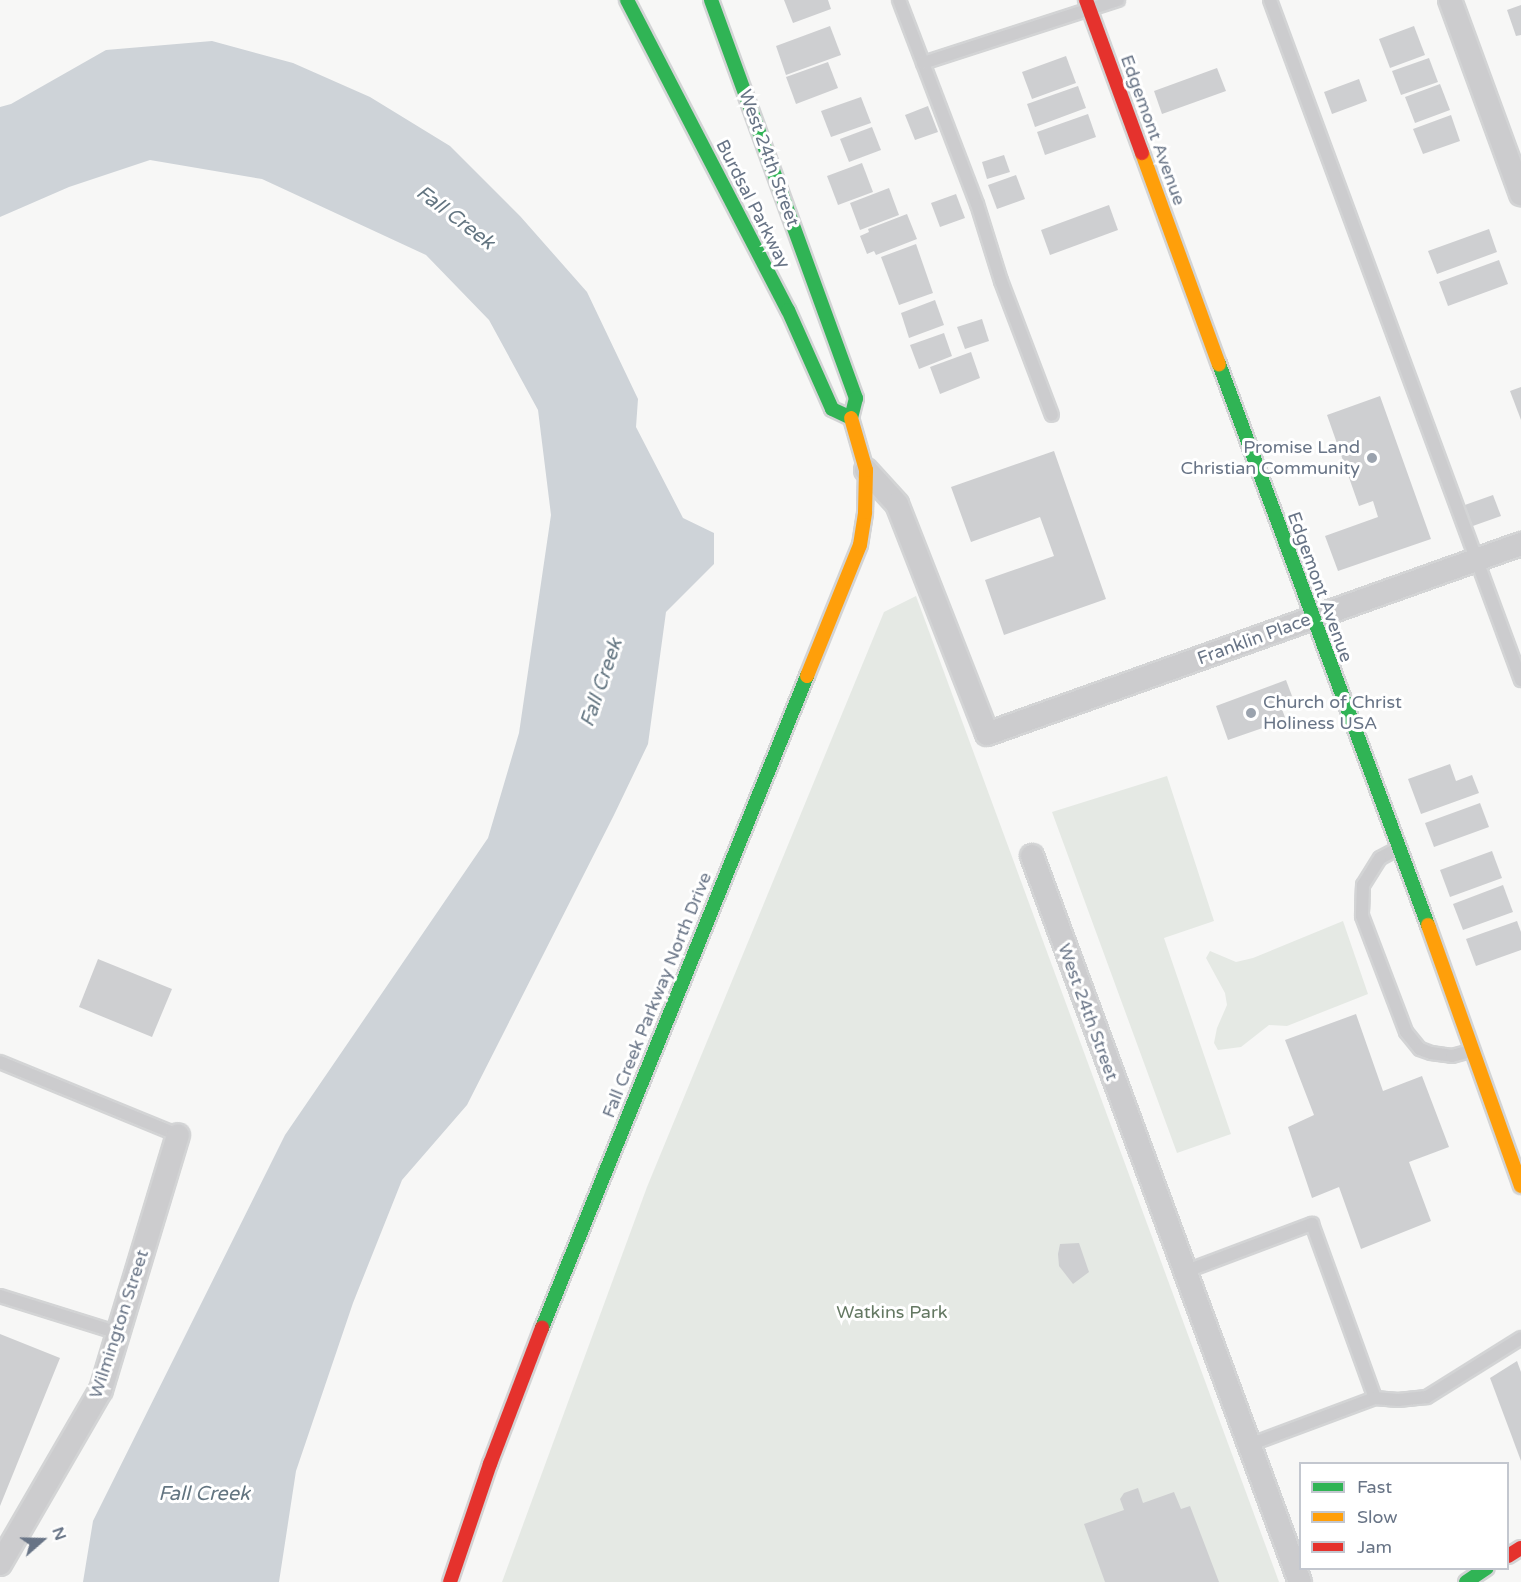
<!DOCTYPE html>
<html>
<head>
<meta charset="utf-8">
<style>
  body { margin:0 }
  #map { position:relative; width:1521px; height:1582px; overflow:hidden; background:#f7f7f6; font-family:"Varela Round",sans-serif }
  div>[style] { position:absolute }
  [style*='--x'] { left:calc(var(--x)*1px); top:calc(var(--y)*1px); width:calc(var(--w)*1px); rotate:calc(var(--a)*1deg) }
  .green>* { inset:0; background:#e5e9e4 }
  .water>* { inset:0; background:#ced3d8 }
  .building>* { inset:0; background:#cecfd1 }
  .roads { filter:drop-shadow(2px 0 #d3d4d5) drop-shadow(-2px 0 #d3d4d5) drop-shadow(0 2px #d3d4d5) drop-shadow(0 -2px #d3d4d5) }
  .lane>* { height:12px; margin:-6px; padding:0 6px; transform-origin:6px; border-radius:6px; background:#ccccce }
  .street>* { height:22px; margin:-11px; padding:0 11px; transform-origin:11px; border-radius:11px; background:#ccccce }
  .fast>* { height:14px; margin:-7px; padding:0 7px; transform-origin:7px; border-radius:7px; background:#30b455 }
  .slow>* { height:14px; margin:-7px; padding:0 7px; transform-origin:7px; border-radius:7px; background:#ff9f0a }
  .jam>* { height:14px; margin:-7px; padding:0 7px; transform-origin:7px; border-radius:7px; background:#e5322d }
  .dots>* { width:16px; height:16px; translate:-50% -50%; box-sizing:border-box; border:3px solid #fff; border-radius:50% }
  span { translate:-50% -50%; white-space:nowrap; text-align:center; line-height:1.15; -webkit-text-stroke:6px #fff; paint-order:stroke }
  .street-label { font-size:18px; color:#687486 }
  .poi-label { font-size:18px; color:#687486 }
  .right { translate:-100% -50%; text-align:right }
  .left { translate:0 -50%; text-align:left }
  .park-label { font-size:18px; color:#647862 }
  .water-label { font-size:20px; color:#637581; font-style:italic }
  .legend { position:absolute; left:1299px; top:1462px; width:210px; height:108px; box-sizing:border-box; background:#fff; border:2px solid #c3c7cf; margin:0; padding:8px 10px; list-style:none; font-size:18px; color:#687486 }
  .legend li { display:flex; align-items:center; gap:12px; height:30px }
  .legend b { width:30px; border:2px solid #c3c7cf }
  .north { position:absolute; left:12px; top:1510px; width:60px; height:60px; -webkit-text-stroke:4px #fff; paint-order:stroke; rotate:70deg; font-size:16px; font-weight:700; line-height:24px; text-align:center; color:#687486 }
  .north::after { content:''; display:block; margin:auto; width:21px; height:27px; background:#687486; clip-path:polygon(50% 0,100% 100%,50% 72%,0 100%) }
</style>
</head>
<body>
<div id="map">
  <div class="green">
    <div style="clip-path:polygon(916px 596px,1279px 1582px,502px 1582px,647px 1187px,884px 612px)"></div>
    <div style="clip-path:polygon(1167px 776px,1214px 921px,1164px 938px,1231px 1134px,1177px 1153px,1052px 812px)"></div>
    <div style="clip-path:polygon(1343px 921px,1368px 994px,1287px 1026px,1269px 1025px,1241px 1047px,1218px 1050px,1214px 1043px,1217px 1028px,1227px 1005px,1225px 993px,1206px 958px,1210px 951px,1236px 962px,1253px 958px)"></div>
  </div>
  <div class="water">
    <div style="clip-path:polygon(212px 41px,293px 63px,370px 97px,450px 146px,520px 216px,587px 292px,638px 399px,636px 427px,683px 518px,714px 533px,714px 564px,666px 612px,648px 744px,614px 815px,467px 1105px,402px 1180px,353px 1303px,296px 1471px,279px 1582px,83px 1582px,93px 1521px,285px 1135px,488px 838px,519px 733px,551px 515px,538px 410px,489px 320px,426px 255px,262px 179px,150px 160px,69px 187px,0 217px,0 107px,11px 104px,106px 50px)"></div>
  </div>
  <div class="building">
    <div style="clip-path:polygon(784px 0,828px 0,831px 9px,793px 23px)"></div>
    <div style="clip-path:polygon(1521px 5px,1521px 35px,1516px 36px,1507px 10px)"></div>
    <div style="clip-path:polygon(830px 26px,841px 55px,786px 75px,776px 46px)"></div>
    <div style="clip-path:polygon(1414px 26px,1425px 55px,1390px 68px,1379px 39px)"></div>
    <div style="clip-path:polygon(1066px 56px,1076px 83px,1032px 99px,1022px 72px)"></div>
    <div style="clip-path:polygon(1429px 58px,1438px 82px,1401px 95px,1392px 71px)"></div>
    <div style="clip-path:polygon(828px 62px,838px 88px,796px 104px,786px 77px)"></div>
    <div style="clip-path:polygon(1217px 68px,1226px 91px,1162px 114px,1154px 91px)"></div>
    <div style="clip-path:polygon(1359px 79px,1367px 101px,1332px 114px,1324px 92px)"></div>
    <div style="clip-path:polygon(1440px 84px,1450px 110px,1415px 123px,1405px 97px)"></div>
    <div style="clip-path:polygon(1078px 86px,1086px 108px,1035px 127px,1027px 104px)"></div>
    <div style="clip-path:polygon(861px 97px,871px 123px,831px 137px,821px 111px)"></div>
    <div style="clip-path:polygon(928px 106px,938px 132px,915px 140px,905px 115px)"></div>
    <div style="clip-path:polygon(1088px 114px,1096px 137px,1045px 155px,1037px 132px)"></div>
    <div style="clip-path:polygon(1451px 115px,1460px 141px,1423px 154px,1413px 129px)"></div>
    <div style="clip-path:polygon(872px 127px,881px 150px,849px 162px,840px 139px)"></div>
    <div style="clip-path:polygon(1004px 155px,1010px 172px,987px 179px,982px 162px)"></div>
    <div style="clip-path:polygon(862px 163px,873px 192px,838px 205px,827px 176px)"></div>
    <div style="clip-path:polygon(1016px 175px,1025px 199px,997px 209px,988px 185px)"></div>
    <div style="clip-path:polygon(889px 188px,899px 215px,860px 230px,850px 203px)"></div>
    <div style="clip-path:polygon(956px 194px,965px 218px,940px 227px,931px 203px)"></div>
    <div style="clip-path:polygon(1109px 205px,1118px 230px,1050px 255px,1041px 230px)"></div>
    <div style="clip-path:polygon(907px 214px,917px 239px,876px 255px,874px 251px,867px 254px,860px 236px,869px 232px,868px 229px)"></div>
    <div style="clip-path:polygon(1489px 229px,1497px 252px,1437px 274px,1428px 251px)"></div>
    <div style="clip-path:polygon(916px 244px,933px 293px,899px 305px,881px 257px)"></div>
    <div style="clip-path:polygon(1499px 260px,1508px 284px,1448px 306px,1439px 282px)"></div>
    <div style="clip-path:polygon(935px 300px,944px 325px,909px 338px,901px 313px)"></div>
    <div style="clip-path:polygon(982px 319px,989px 341px,965px 349px,957px 327px)"></div>
    <div style="clip-path:polygon(944px 333px,952px 356px,919px 369px,910px 345px)"></div>
    <div style="clip-path:polygon(971px 352px,980px 378px,940px 394px,930px 367px)"></div>
    <div style="clip-path:polygon(1521px 387px,1521px 420px,1510px 391px)"></div>
    <div style="clip-path:polygon(1380px 396px,1431px 539px,1338px 571px,1325px 536px,1378px 517px,1373px 501px,1359px 506px,1327px 415px)"></div>
    <div style="clip-path:polygon(1054px 451px,1106px 599px,1004px 635px,985px 580px,1054px 556px,1040px 517px,971px 542px,951px 487px)"></div>
    <div style="clip-path:polygon(1493px 495px,1501px 516px,1470px 527px,1462px 506px)"></div>
    <div style="clip-path:polygon(1286px 680px,1292px 696px,1279px 701px,1286px 720px,1228px 740px,1216px 706px)"></div>
    <div style="clip-path:polygon(1450px 764px,1456px 781px,1472px 775px,1479px 793px,1421px 814px,1408px 779px)"></div>
    <div style="clip-path:polygon(1480px 803px,1489px 827px,1434px 847px,1425px 823px)"></div>
    <div style="clip-path:polygon(1492px 851px,1502px 878px,1450px 897px,1440px 870px)"></div>
    <div style="clip-path:polygon(1503px 885px,1513px 912px,1463px 930px,1453px 904px)"></div>
    <div style="clip-path:polygon(1517px 921px,1521px 932px,1521px 950px,1476px 966px,1466px 939px)"></div>
    <div style="clip-path:polygon(98px 959px,172px 989px,152px 1037px,79px 1007px)"></div>
    <div style="clip-path:polygon(1356px 1014px,1383px 1091px,1422px 1076px,1449px 1147px,1409px 1162px,1431px 1221px,1361px 1249px,1339px 1187px,1312px 1198px,1288px 1127px,1314px 1115px,1285px 1040px)"></div>
    <div style="clip-path:polygon(1079px 1243px,1089px 1272px,1073px 1284px,1059px 1266px,1058px 1254px,1060px 1244px)"></div>
    <div style="clip-path:polygon(0 1334px,60px 1358px,0 1506px)"></div>
    <div style="clip-path:polygon(1517px 1361px,1521px 1372px,1521px 1461px,1490px 1378px)"></div>
    <div style="clip-path:polygon(1138px 1488px,1143px 1503px,1174px 1492px,1181px 1509px,1190px 1506px,1219px 1582px,1105px 1582px,1084px 1524px,1124px 1510px,1120px 1499px,1124px 1493px)"></div>
  </div>
  <div class="roads">
    <div class="lane">
      <div style="--x:899;--y:0;--w:218;--a:69.1"></div>
      <div style="--x:977;--y:204;--w:81;--a:72.7"></div>
      <div style="--x:1001;--y:281;--w:143;--a:69.2"></div>
      <div style="--x:1270;--y:0;--w:725;--a:69.74"></div>
      <div style="--x:923;--y:63;--w:205;--a:-17.9"></div>
      <div style="--x:1399;--y:848;--w:21;--a:152"></div>
      <div style="--x:1380;--y:858;--w:32;--a:122"></div>
      <div style="--x:1363;--y:885;--w:31;--a:92"></div>
      <div style="--x:1362;--y:916;--w:124;--a:69.2"></div>
      <div style="--x:1406;--y:1032;--w:22;--a:51"></div>
      <div style="--x:1420;--y:1049;--w:12;--a:20"></div>
      <div style="--x:1431;--y:1053;--w:21;--a:8"></div>
      <div style="--x:1452;--y:1056;--w:20;--a:-15"></div>
      <div style="--x:0;--y:1062;--w:192;--a:22.3"></div>
      <div style="--x:1184;--y:1272;--w:137;--a:-20.6"></div>
      <div style="--x:1312;--y:1224;--w:185;--a:70.1"></div>
      <div style="--x:0;--y:1296;--w:124;--a:17.4"></div>
      <div style="--x:1249;--y:1445;--w:134;--a:-20.5"></div>
      <div style="--x:1375;--y:1398;--w:23;--a:5"></div>
      <div style="--x:1398;--y:1400;--w:29;--a:-6"></div>
      <div style="--x:1427;--y:1397;--w:111;--a:-32.1"></div>
    </div>
    <div class="street">
      <div style="--x:1450;--y:0;--w:207;--a:69.9"></div>
      <div style="--x:866;--y:470;--w:46;--a:47.6"></div>
      <div style="--x:897;--y:504;--w:247;--a:68.6"></div>
      <div style="--x:987;--y:734;--w:567;--a:-19.59"></div>
      <div style="--x:1032;--y:856;--w:774;--a:69.74"></div>
      <div style="--x:0;--y:1564;--w:201;--a:-59.9"></div>
      <div style="--x:101;--y:1390;--w:266;--a:-73.2"></div>
    </div>
    <div class="fast">
      <div style="--x:627;--y:0;--w:349;--a:62.6"></div>
      <div style="--x:788;--y:310;--w:108;--a:66"></div>
      <div style="--x:832;--y:409;--w:21;--a:25"></div>
      <div style="--x:711;--y:0;--w:424;--a:70"></div>
      <div style="--x:856;--y:398;--w:21;--a:104"></div>
      <div style="--x:1219;--y:364;--w:599;--a:69.57"></div>
      <div style="--x:542;--y:1328;--w:704;--a:-67.88"></div>
      <div style="--x:1466;--y:1582;--w:25;--a:-34"></div>
    </div>
    <div class="slow">
      <div style="--x:1142;--y:153;--w:225;--a:70"></div>
      <div style="--x:807;--y:676;--w:141;--a:-68"></div>
      <div style="--x:860;--y:545;--w:33;--a:-81"></div>
      <div style="--x:865;--y:512;--w:42;--a:-88.6"></div>
      <div style="--x:866;--y:470;--w:54;--a:-106.1"></div>
      <div style="--x:1428;--y:925;--w:277;--a:70.4"></div>
    </div>
    <div class="jam">
      <div style="--x:1086;--y:0;--w:163;--a:69.9"></div>
      <div style="--x:1508;--y:1556;--w:15;--a:-32"></div>
      <div style="--x:450;--y:1582;--w:125;--a:-71.3"></div>
      <div style="--x:490;--y:1464;--w:146;--a:-69.1"></div>
    </div>
  </div>
  <div class="dots">
    <div style="left:1372px;top:458px;background:#9aa2ad"></div>
    <div style="left:1251px;top:713px;background:#9aa2ad"></div>
  </div>
  <div class="street-label">
    <span style="left:1153px;top:130px;rotate:70deg">Edgemont Avenue</span>
    <span style="left:769px;top:158px;rotate:70deg">West 24th Street</span>
    <span style="left:753px;top:204px;rotate:63deg">Burdsal Parkway</span>
    <span style="left:1320px;top:587px;rotate:70deg">Edgemont Avenue</span>
    <span style="left:1254px;top:639px;rotate:-20deg">Franklin Place</span>
    <span style="left:657px;top:995px;rotate:-68deg">Fall Creek Parkway North Drive</span>
    <span style="left:1088px;top:1012px;rotate:70deg">West 24th Street</span>
    <span style="left:119px;top:1324px;rotate:-72deg">Wilmington Street</span>
  </div>
  <div class="poi-label">
    <span class="right" style="left:1360px;top:458px">Promise Land<br>Christian Community</span>
    <span class="left" style="left:1263px;top:713px">Church of Christ<br>Holiness USA</span>
  </div>
  <div class="park-label">
    <span style="left:892px;top:1312px">Watkins Park</span>
  </div>
  <div class="water-label">
    <span style="left:455px;top:218px;rotate:37deg">Fall Creek</span>
    <span style="left:602px;top:683px;rotate:-71deg">Fall Creek</span>
    <span style="left:204px;top:1494px">Fall Creek</span>
  </div>
  <ul class="legend">
  <li><b style="height:8px;background:#30b455"></b>Fast</li>
  <li><b style="height:8px;background:#ff9f0a"></b>Slow</li>
  <li><b style="height:8px;background:#e5322d"></b>Jam</li>
  </ul>
  <div class="north">N</div>
</div>
</body>
</html>
